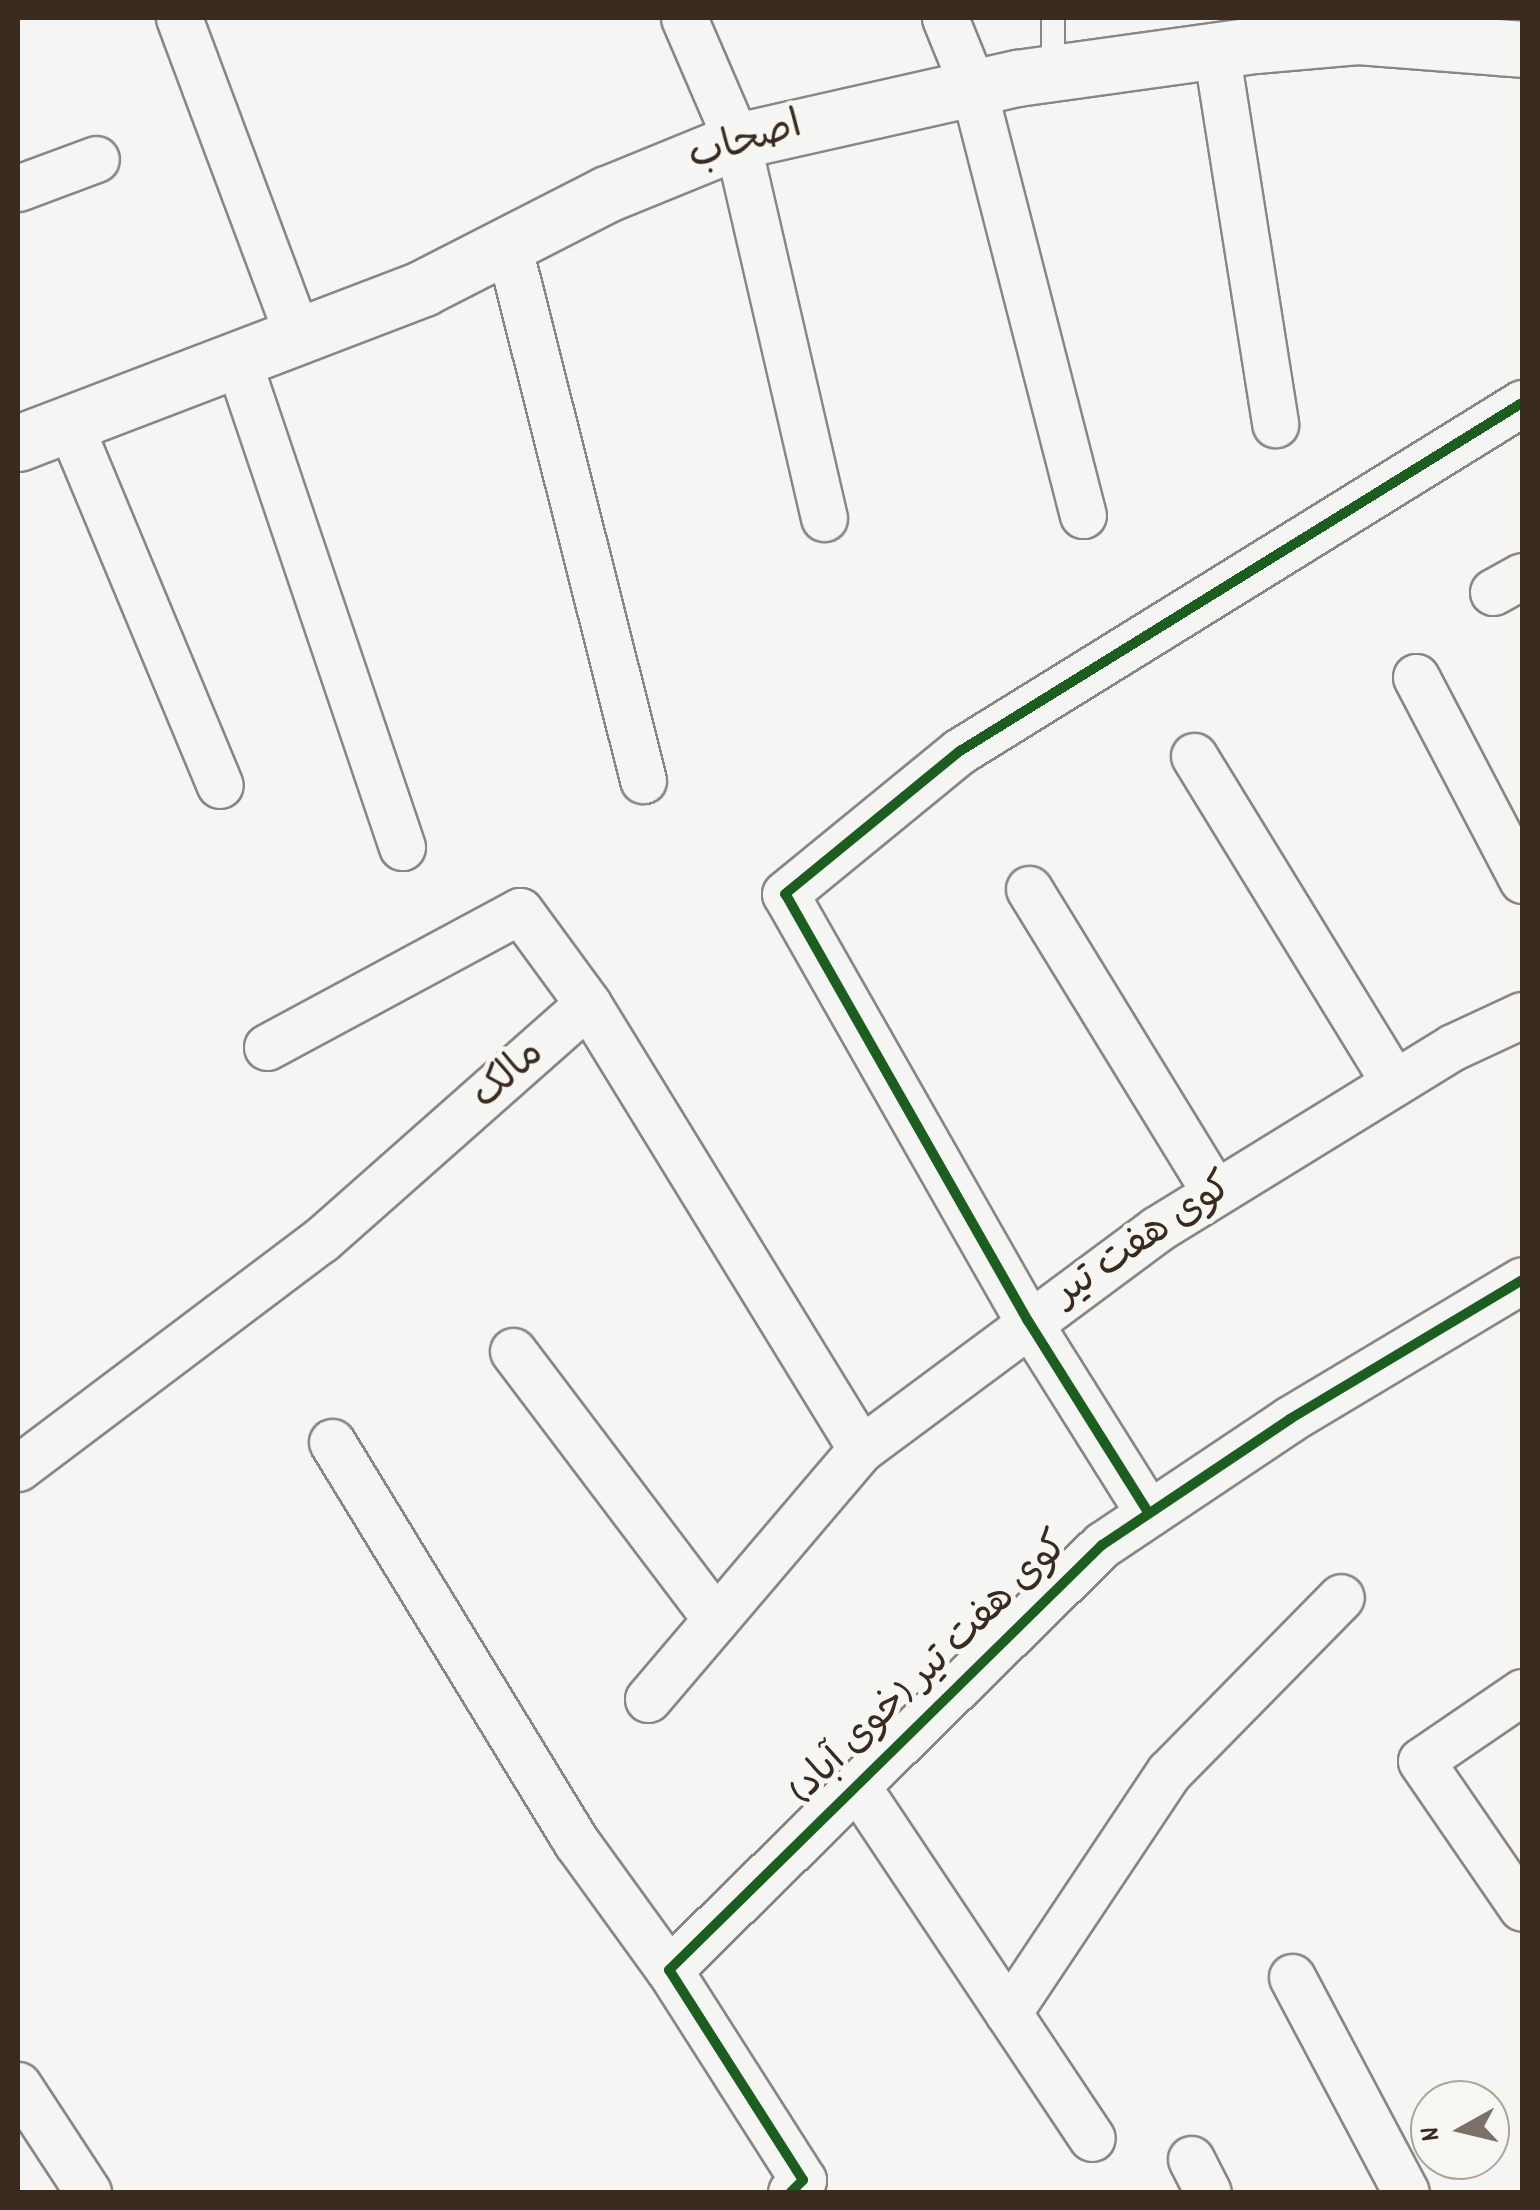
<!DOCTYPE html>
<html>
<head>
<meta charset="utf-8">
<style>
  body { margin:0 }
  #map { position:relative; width:1540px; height:2210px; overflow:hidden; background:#f5f5f3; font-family:Dekko,"Playpen Sans Arabic",sans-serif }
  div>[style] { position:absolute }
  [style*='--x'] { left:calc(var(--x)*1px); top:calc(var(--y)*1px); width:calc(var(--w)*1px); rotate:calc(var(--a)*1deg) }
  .roads { filter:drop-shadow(2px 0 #8a8683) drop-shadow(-2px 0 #8a8683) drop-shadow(0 2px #8a8683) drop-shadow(0 -2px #8a8683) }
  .lane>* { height:22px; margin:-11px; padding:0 11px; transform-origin:11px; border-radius:11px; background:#f5f5f3 }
  .street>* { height:45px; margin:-22.5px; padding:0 22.5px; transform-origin:22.5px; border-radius:22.5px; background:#f5f5f3 }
  .secondary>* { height:55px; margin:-27.5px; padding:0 27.5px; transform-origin:27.5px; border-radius:27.5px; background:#f5f5f3 }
  .cycleway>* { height:10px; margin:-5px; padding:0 5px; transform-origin:5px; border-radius:5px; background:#1b5e20 }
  span { translate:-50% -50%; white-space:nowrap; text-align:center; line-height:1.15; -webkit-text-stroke:10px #f6f6f2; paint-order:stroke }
  .street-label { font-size:40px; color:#3b2a1e }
  .frame { position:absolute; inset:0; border:20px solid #3b2a1e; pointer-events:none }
  .north { position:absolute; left:1410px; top:2080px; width:100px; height:100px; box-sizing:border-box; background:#f6f6f2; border:2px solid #aba49d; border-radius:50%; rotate:262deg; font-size:28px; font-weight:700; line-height:40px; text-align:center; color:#3b2a1e }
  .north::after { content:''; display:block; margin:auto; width:35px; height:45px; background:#7c7169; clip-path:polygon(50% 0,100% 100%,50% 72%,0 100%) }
</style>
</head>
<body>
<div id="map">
  <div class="roads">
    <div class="lane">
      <div style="--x:1053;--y:18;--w:55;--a:90"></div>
    </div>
    <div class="street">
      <div style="--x:179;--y:18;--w:343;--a:69.5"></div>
      <div style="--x:684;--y:18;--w:134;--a:66.7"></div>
      <div style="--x:737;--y:141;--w:387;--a:77"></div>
      <div style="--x:945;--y:18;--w:74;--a:67.9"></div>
      <div style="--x:973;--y:87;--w:442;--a:75.6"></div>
      <div style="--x:1216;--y:50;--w:379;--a:81"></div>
      <div style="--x:18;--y:188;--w:83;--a:-20.4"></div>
      <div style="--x:508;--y:244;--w:553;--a:75.86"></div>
      <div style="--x:238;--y:361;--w:513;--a:71.35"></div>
      <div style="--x:69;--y:423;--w:392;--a:67.4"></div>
      <div style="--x:1493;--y:592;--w:33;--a:-29"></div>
      <div style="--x:1416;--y:677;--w:229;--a:62.4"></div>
      <div style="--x:1194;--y:756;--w:383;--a:58.5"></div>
      <div style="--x:1029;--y:889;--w:356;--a:58.5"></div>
      <div style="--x:267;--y:1047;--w:287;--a:-28.3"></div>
      <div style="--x:520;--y:911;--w:115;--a:53.8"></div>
      <div style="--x:513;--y:1351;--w:336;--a:52.9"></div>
      <div style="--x:332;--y:1442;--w:470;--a:58.6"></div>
      <div style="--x:577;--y:1843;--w:157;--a:54.1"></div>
      <div style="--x:18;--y:1468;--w:379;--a:-37"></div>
      <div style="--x:321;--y:1240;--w:356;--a:-41.5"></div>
      <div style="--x:588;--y:1004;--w:522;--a:58.47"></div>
      <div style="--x:1148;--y:1512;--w:226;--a:-122.1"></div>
      <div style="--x:1028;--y:1321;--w:491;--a:-119.6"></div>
      <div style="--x:785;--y:894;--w:226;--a:-39.3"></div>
      <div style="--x:960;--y:751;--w:661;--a:-31.77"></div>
      <div style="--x:1522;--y:1692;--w:122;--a:145.7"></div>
      <div style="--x:1421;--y:1761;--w:178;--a:55.5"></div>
      <div style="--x:648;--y:1699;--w:328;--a:-49.6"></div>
      <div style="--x:861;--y:1449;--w:369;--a:-36.6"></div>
      <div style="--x:1157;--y:1229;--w:347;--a:-31.6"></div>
      <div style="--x:1453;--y:1047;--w:76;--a:-24.9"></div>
      <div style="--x:857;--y:1786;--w:423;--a:56.3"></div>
      <div style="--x:1292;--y:1977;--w:243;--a:62.1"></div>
      <div style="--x:1008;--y:2013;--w:290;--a:-56.3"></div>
      <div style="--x:1169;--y:1772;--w:245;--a:-45.5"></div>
      <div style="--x:18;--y:2085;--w:128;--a:56.8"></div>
      <div style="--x:1191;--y:2159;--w:37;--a:63"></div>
      <div style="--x:791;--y:2192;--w:17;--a:-45"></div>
      <div style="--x:803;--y:2180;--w:249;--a:-122.5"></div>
      <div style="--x:669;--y:1970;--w:607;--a:-44.47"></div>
      <div style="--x:1102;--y:1545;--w:226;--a:-33.8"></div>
      <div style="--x:1290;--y:1419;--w:270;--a:-30.9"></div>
    </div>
    <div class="secondary">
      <div style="--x:18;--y:443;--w:434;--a:-20.9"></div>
      <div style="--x:423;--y:288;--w:207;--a:-27.1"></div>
      <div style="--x:607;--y:194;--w:140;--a:-22.2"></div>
      <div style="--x:737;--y:141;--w:287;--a:-12.7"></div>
      <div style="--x:1017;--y:78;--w:240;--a:-7.9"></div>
      <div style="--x:1255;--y:45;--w:103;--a:-5"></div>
      <div style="--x:1358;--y:36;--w:165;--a:4.5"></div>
    </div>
  </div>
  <div class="cycleway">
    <div style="--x:1148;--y:1512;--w:226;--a:-122.1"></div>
    <div style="--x:1028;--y:1321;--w:491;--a:-119.6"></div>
    <div style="--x:785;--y:894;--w:226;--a:-39.3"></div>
    <div style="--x:960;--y:751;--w:661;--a:-31.77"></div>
    <div style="--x:791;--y:2192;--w:17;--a:-45"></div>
    <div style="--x:803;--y:2180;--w:249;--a:-122.5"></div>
    <div style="--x:669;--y:1970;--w:607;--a:-44.47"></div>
    <div style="--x:1102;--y:1545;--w:226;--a:-33.8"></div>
    <div style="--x:1290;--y:1419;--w:270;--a:-30.9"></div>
  </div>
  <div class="street-label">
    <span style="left:746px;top:144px;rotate:-17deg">اصحاب</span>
    <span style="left:510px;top:1077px;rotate:-42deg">مالک</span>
    <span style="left:1145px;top:1242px;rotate:-34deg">کوی هفت تیر</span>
    <span style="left:931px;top:1670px;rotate:-44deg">کوی هفت تیر (خوی آباد)</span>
  </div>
  <div class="frame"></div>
  <div class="north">N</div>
</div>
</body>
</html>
